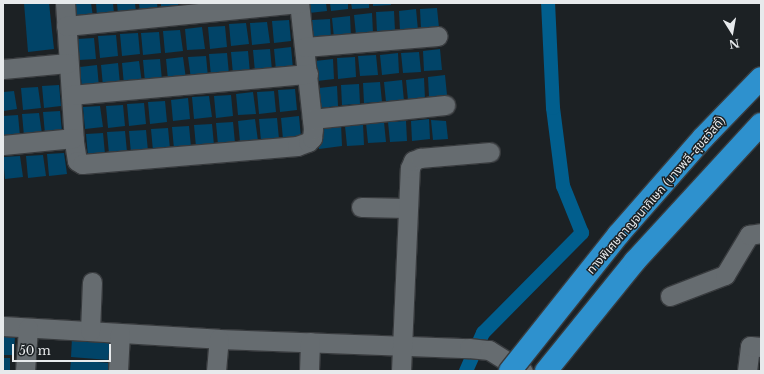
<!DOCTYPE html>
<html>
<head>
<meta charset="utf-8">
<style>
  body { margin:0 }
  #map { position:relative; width:764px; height:374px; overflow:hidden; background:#1c2124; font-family:"Libre Baskerville","Noto Sans Thai",serif }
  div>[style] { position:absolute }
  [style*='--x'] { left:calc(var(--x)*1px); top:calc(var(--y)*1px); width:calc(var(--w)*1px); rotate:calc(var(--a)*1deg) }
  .canal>* { height:14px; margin:-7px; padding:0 7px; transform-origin:7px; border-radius:7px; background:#015e8d }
  .building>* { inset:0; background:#014468 }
  .roads { filter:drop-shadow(1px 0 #383b3e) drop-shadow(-1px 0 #383b3e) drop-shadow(0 1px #383b3e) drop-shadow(0 -1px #383b3e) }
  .minor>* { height:19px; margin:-9.5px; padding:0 9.5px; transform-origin:9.5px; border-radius:9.5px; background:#666c70 }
  .highway>* { height:22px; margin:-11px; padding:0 11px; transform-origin:11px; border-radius:11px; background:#2e91ce }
  .bridges { filter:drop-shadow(1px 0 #383b3e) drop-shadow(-1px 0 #383b3e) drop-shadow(0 1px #383b3e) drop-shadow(0 -1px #383b3e) }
  .highway-bridge>* { height:22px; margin:-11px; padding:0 11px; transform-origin:11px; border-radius:11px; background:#2e91ce }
  span { translate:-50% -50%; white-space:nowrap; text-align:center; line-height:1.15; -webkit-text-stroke:3px #1c2124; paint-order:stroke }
  .street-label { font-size:12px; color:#e7eaec }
  .frame { position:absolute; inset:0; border:4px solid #e7eaec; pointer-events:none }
  .north { position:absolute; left:712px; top:12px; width:40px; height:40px; -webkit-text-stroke:3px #1c2124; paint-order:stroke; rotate:169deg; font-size:11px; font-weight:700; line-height:16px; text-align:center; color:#e7eaec }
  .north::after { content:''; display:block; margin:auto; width:14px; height:18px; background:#e7eaec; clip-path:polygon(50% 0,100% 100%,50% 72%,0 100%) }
  .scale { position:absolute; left:12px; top:344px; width:99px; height:18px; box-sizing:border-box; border:2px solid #e7eaec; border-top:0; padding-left:5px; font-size:12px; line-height:14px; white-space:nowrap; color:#e7eaec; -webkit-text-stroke:3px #1c2124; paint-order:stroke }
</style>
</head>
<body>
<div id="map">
  <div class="canal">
    <div style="--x:466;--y:371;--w:42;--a:-65.9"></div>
    <div style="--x:483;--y:333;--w:141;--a:-45.3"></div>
    <div style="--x:582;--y:233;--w:51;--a:-112"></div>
    <div style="--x:563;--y:186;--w:79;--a:-97.3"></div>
    <div style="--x:553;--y:108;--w:105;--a:-92.7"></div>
  </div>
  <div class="building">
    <div style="clip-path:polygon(24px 3px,49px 3px,54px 49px,28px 52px)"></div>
    <div style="clip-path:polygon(74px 3px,91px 3px,93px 17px,75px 18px)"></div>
    <div style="clip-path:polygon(96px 3px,113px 3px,114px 14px,97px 16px)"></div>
    <div style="clip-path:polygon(117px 3px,135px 3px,136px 12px,118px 14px)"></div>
    <div style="clip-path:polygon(139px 3px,157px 3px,158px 11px,140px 13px)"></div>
    <div style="clip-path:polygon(161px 3px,178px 3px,179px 9px,161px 11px)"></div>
    <div style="clip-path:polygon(308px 3px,326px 3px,327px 11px,309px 13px)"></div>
    <div style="clip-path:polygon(330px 3px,348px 3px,348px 9px,331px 11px)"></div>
    <div style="clip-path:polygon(351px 3px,369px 3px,369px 8px,352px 9px)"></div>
    <div style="clip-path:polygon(373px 3px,391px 3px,391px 5px,373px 6px)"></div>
    <div style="clip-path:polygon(437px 8px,439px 28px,421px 29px,420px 9px)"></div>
    <div style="clip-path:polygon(416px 9px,418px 30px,400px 31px,399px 11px)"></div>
    <div style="clip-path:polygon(394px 11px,395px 31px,377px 33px,376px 12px)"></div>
    <div style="clip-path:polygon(372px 13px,373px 33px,356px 35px,354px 15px)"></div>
    <div style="clip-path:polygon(350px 16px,351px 37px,334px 38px,332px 18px)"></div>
    <div style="clip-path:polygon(330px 19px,331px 39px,313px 40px,312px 20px)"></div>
    <div style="clip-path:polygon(289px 20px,291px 41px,274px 43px,272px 21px)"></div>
    <div style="clip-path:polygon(267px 22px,270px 43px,252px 45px,250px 23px)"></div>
    <div style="clip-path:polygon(246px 23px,249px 44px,231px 46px,229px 24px)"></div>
    <div style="clip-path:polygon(225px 26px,227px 47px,210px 49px,208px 27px)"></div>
    <div style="clip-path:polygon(202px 27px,205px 49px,187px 50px,185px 29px)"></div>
    <div style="clip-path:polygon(180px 30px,183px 51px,165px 53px,163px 31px)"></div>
    <div style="clip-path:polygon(159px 32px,161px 53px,143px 55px,141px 33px)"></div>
    <div style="clip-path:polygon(138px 33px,140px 54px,122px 56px,120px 34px)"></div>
    <div style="clip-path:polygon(116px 35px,118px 56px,100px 58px,98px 36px)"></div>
    <div style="clip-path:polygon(94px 38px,96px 59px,79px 60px,77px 39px)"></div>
    <div style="clip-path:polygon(291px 47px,293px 69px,276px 70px,274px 49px)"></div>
    <div style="clip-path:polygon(270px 49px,272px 70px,255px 72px,253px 50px)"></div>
    <div style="clip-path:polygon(440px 49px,442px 70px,424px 71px,423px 51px)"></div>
    <div style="clip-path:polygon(248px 51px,250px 73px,233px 74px,231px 52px)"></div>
    <div style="clip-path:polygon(419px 52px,421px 72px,403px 73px,401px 53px)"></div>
    <div style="clip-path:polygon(227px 53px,229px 74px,211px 76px,209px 54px)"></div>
    <div style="clip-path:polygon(398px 53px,399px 73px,382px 75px,380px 55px)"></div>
    <div style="clip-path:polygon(376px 55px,378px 75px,360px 76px,358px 56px)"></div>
    <div style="clip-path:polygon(206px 56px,208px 77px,191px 79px,188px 57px)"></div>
    <div style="clip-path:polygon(183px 57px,186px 79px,168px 80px,166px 59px)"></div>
    <div style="clip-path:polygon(355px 57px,356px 77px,338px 79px,337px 58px)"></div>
    <div style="clip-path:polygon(160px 59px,162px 80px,145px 82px,143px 60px)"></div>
    <div style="clip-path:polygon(333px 59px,334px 79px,317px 81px,315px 61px)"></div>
    <div style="clip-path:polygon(139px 61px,142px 83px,124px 85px,122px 63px)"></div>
    <div style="clip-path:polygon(118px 63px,120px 84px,103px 86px,101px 65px)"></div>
    <div style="clip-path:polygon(97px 65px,99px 87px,82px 89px,80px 67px)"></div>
    <div style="clip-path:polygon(445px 75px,447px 95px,429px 97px,428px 77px)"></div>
    <div style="clip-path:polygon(424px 78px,425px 99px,408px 100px,406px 80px)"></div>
    <div style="clip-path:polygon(402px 80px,404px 101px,386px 102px,384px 82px)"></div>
    <div style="clip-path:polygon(380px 82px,382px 102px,364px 103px,363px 83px)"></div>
    <div style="clip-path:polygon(359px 84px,360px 104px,342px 105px,341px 85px)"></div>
    <div style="clip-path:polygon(59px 85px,61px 106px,44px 108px,42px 86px)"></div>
    <div style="clip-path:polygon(337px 86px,338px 106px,320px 108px,319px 88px)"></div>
    <div style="clip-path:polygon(38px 87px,41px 108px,23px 110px,21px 88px)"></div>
    <div style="clip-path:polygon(295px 89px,297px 110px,280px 112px,278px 90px)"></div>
    <div style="clip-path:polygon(14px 91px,17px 109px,3px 111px,3px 92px)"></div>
    <div style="clip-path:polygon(274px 91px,276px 112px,259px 114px,257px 92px)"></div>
    <div style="clip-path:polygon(253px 92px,256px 114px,238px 115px,236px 94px)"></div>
    <div style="clip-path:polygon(231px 95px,233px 116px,216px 118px,214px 96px)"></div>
    <div style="clip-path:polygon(209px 96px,212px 117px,194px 119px,192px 97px)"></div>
    <div style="clip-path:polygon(188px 98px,190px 119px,173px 121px,171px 100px)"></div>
    <div style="clip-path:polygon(165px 101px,167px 122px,150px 124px,148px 102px)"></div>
    <div style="clip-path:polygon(144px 103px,146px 124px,129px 126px,127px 104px)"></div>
    <div style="clip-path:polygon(123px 105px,125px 126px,108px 128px,106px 106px)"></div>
    <div style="clip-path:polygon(100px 106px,103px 127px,85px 129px,83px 107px)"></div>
    <div style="clip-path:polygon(60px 111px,62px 132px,45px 134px,43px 112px)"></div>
    <div style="clip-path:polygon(39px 113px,42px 134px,24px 136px,22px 114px)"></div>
    <div style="clip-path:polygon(18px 115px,20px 136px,3px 138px,3px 116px)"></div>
    <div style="clip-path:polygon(299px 116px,301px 138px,283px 139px,281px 118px)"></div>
    <div style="clip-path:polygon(277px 118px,279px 139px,261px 141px,259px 119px)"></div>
    <div style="clip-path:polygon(255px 119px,258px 141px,240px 142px,238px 121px)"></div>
    <div style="clip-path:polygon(429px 119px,430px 139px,412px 141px,411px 121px)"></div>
    <div style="clip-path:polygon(431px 120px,446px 121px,448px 139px,433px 140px)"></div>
    <div style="clip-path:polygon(406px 121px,407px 141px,390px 142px,388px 122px)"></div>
    <div style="clip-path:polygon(233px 122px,235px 143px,218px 145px,216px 123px)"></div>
    <div style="clip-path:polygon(384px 122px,386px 142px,368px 143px,366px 123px)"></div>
    <div style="clip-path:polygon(212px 124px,214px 145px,196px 147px,194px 125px)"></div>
    <div style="clip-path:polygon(341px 124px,342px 146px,319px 149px,317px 126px)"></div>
    <div style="clip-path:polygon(363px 124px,364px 145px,347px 146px,345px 126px)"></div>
    <div style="clip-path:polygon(189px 126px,191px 147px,174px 149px,172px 127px)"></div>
    <div style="clip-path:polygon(168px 128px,170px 149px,153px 151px,151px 129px)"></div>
    <div style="clip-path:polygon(146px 130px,148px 151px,131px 153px,129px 131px)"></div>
    <div style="clip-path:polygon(125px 131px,127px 152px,109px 154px,107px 132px)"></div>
    <div style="clip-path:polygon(103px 133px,105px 154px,88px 156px,86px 134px)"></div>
    <div style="clip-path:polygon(64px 153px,67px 174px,49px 176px,47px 154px)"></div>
    <div style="clip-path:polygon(43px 155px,46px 176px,28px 178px,26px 156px)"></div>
    <div style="clip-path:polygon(20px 156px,23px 177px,5px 179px,3px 157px)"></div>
    <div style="clip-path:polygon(3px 335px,15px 335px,14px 355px,3px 355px)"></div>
    <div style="clip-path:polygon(72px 338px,111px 340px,109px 360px,71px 357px)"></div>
    <div style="clip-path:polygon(3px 358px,10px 358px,10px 371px,3px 371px)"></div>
    <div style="clip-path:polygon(71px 360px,110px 363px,109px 371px,70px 371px)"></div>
  </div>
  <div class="roads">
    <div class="minor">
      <div style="--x:65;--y:3;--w:139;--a:86.3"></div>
      <div style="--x:74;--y:142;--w:19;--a:81"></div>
      <div style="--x:77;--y:161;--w:6;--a:31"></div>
      <div style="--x:82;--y:164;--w:216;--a:-4.8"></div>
      <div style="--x:297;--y:146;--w:12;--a:-20"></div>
      <div style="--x:308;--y:142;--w:6;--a:-45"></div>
      <div style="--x:312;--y:138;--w:9;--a:-84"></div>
      <div style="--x:313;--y:129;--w:127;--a:-96.3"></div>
      <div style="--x:66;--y:26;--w:234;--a:-5.6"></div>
      <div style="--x:305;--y:47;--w:133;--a:-4.7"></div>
      <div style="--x:3;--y:69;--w:65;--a:-5.3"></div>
      <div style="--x:71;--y:95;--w:238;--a:-5.1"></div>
      <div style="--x:312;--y:119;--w:134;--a:-6"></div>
      <div style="--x:3;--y:145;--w:71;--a:-5.6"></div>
      <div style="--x:361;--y:207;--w:47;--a:1.2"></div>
      <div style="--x:670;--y:296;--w:59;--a:-20.9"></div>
      <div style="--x:725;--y:275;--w:47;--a:-59"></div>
      <div style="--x:749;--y:235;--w:12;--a:-9"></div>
      <div style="--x:3;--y:326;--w:216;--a:3.4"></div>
      <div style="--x:219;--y:339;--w:250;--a:2.1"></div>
      <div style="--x:469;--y:348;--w:20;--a:6"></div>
      <div style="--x:489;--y:350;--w:40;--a:32"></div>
      <div style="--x:90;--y:331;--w:49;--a:-87.7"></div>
      <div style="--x:25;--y:371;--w:43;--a:-86"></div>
      <div style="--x:118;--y:371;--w:38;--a:-87"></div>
      <div style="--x:216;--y:371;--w:32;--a:-85"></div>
      <div style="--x:309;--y:371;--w:29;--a:-88"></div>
      <div style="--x:401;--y:371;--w:203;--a:-87.5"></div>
      <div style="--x:410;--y:168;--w:8;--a:-67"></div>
      <div style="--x:413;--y:161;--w:8;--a:-23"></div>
      <div style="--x:420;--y:158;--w:70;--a:-4.9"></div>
      <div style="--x:747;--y:371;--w:25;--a:-83"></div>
      <div style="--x:750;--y:346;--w:11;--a:5"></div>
    </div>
    <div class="highway">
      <div style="--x:546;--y:371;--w:141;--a:-51"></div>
      <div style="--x:635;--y:261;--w:186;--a:-47.4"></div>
    </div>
  </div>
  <div class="bridges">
    <div class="highway-bridge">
      <div style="--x:510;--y:371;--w:174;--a:-51.5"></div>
      <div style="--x:618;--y:235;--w:129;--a:-48.8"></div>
      <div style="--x:703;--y:138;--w:83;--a:-46"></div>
    </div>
  </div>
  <div class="street-label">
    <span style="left:656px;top:195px;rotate:-49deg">ทางพิเศษกาญจนาภิเษก (บางพลี-สุขสวัสดิ์)</span>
  </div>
  <div class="frame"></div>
  <div class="north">N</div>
  <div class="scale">50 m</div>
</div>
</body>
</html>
